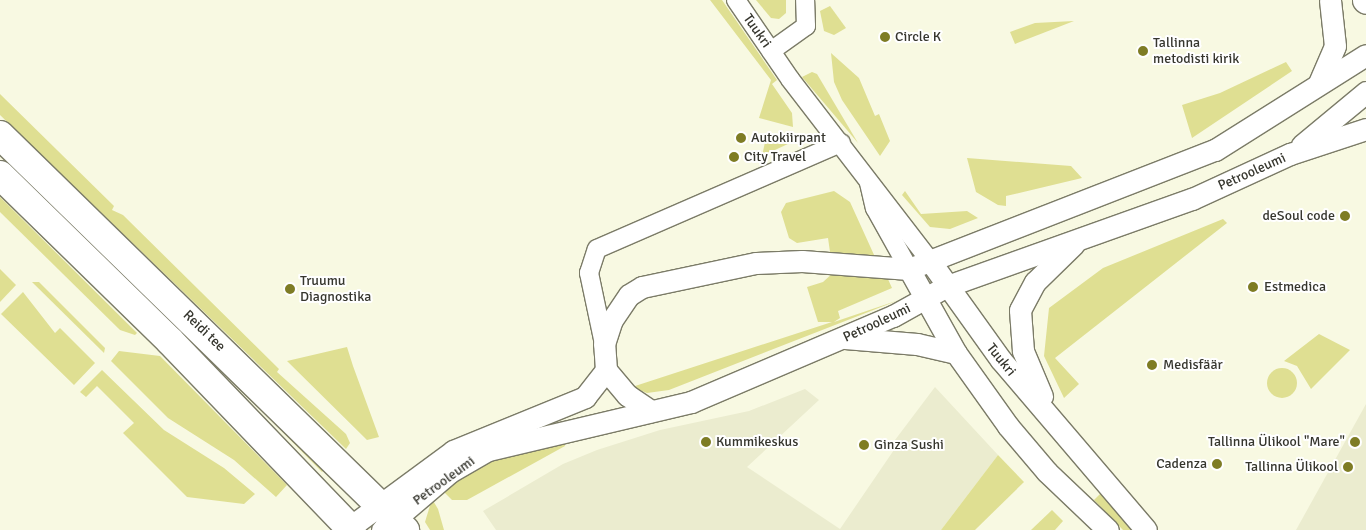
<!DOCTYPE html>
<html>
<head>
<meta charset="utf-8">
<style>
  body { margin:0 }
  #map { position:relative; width:1366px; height:530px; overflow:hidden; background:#f8f9e2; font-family:Signika,sans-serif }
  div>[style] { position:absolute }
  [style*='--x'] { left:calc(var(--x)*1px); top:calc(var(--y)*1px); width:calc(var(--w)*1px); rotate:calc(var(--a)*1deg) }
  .built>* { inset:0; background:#ebeccf }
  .green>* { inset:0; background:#dfdf92 }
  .round { border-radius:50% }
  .roads { filter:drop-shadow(1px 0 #7b7b67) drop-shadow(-1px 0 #7b7b67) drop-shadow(0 1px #7b7b67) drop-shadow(0 -1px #7b7b67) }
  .minor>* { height:18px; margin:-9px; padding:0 9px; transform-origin:9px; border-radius:9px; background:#fff }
  .tertiary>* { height:21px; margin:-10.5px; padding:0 10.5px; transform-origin:10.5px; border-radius:10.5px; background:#fff }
  .secondary>* { height:25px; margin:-12.5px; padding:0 12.5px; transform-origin:12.5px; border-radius:12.5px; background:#fff }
  .primary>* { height:28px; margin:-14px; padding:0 14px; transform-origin:14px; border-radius:14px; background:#fff }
  .dots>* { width:14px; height:14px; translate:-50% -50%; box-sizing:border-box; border:2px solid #fff; border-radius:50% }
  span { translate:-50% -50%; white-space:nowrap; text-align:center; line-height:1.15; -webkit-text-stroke:4px #fff; paint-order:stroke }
  .street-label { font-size:14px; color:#36362e }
  .poi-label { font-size:14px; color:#36362e }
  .left { translate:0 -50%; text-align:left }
  .right { translate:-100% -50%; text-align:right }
</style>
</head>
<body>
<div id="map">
  <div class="built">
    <div style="clip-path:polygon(935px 387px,998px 455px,941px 530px,496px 530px,483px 511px,563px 464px,597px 450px,660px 430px,749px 411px,805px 389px,819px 400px,747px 467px,840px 529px,898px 444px,895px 440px)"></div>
    <div style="clip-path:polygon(1366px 404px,1366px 530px,1296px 530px)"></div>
  </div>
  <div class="green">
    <div style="clip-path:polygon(710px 0,722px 0,777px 80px,772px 84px,792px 113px,793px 127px,759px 118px,771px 80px)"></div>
    <div style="clip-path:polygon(756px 0,786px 0,786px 13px,779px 19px,771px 18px)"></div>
    <div style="clip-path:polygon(830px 6px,846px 28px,834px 35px,824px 31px,820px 11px)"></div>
    <div style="clip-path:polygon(1074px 21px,1015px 44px,1010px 32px,1035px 23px)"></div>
    <div style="clip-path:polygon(831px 53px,859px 78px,875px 116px,879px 114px,890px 141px,880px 156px,842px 100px,834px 82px)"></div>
    <div style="clip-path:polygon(1286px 62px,1292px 71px,1192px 138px,1182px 105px,1220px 93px)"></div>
    <div style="clip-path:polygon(812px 72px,817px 74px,858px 143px,802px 77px)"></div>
    <div style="clip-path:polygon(0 94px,114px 206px,112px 210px,123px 215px,279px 369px,277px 372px,346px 434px,350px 443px,346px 449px,0 115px)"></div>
    <div style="clip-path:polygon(767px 133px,787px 139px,790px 143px,762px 156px)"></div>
    <div style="clip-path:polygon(967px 158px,1071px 166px,1082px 178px,1006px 196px,1006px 206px,998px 205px,976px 192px)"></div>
    <div style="clip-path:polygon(834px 191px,850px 202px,875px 257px,830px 252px,828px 238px,797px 243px,789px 238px,781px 212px,786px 203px)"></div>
    <div style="clip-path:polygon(905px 191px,921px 214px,967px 211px,978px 218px,950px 229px,930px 227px,902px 195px)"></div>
    <div style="clip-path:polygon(0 197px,137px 333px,135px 335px,120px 330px,0 212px)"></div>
    <div style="clip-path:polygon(1223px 219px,1227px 223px,1055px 358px,1079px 384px,1064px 398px,1044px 356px,1049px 308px,1103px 268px)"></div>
    <div style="clip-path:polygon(0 269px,16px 285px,0 302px)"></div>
    <div style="clip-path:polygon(834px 272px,887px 277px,892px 288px,838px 311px,840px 318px,834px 322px,899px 300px,669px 390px,647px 393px,632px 387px,832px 322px,818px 322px,807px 287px,823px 282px)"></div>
    <div style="clip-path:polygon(32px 282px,39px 282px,105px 348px,104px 353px)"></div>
    <div style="clip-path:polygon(23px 292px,55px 333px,60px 328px,95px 363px,74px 385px,1px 314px)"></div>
    <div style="clip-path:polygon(1319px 334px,1350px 350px,1311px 389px,1297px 366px,1284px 361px)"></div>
    <div style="clip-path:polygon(347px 347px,353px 366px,379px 437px,367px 440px,287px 361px)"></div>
    <div style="clip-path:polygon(119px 351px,160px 356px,287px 485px,276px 497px,234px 460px,168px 418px,111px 361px)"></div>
    <div class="round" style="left:1267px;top:368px;width:30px;height:30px"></div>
    <div style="clip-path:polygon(102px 370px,164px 430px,224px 468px,255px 494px,244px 504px,187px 497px,123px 433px,134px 423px,97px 386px,86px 397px,80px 392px)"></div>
    <div style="clip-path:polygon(246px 387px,327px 467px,322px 472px,243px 392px)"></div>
    <div style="clip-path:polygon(564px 442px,565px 446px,467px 500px,452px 500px,441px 489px,478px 463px)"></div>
    <div style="clip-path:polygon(998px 455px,1024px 482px,975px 530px,941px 530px)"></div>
    <div style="clip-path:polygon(1101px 493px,1133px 530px,1123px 530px,1094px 500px)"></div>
    <div style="clip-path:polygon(432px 499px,438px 509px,444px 530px,430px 530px,425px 522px)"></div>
    <div style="clip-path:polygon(1052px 510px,1063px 521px,1055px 530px,1031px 530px)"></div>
  </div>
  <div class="roads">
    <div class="minor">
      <div style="--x:736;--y:0;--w:96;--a:55.6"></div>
      <div style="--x:790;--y:79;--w:230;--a:52.4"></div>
      <div style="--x:771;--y:51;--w:43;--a:-35.5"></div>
      <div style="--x:806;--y:26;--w:26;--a:-92"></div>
      <div style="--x:869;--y:183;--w:26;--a:77"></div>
      <div style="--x:875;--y:208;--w:70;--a:60.9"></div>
      <div style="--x:604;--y:344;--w:73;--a:-101.9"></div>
      <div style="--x:589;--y:273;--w:25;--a:-72"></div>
      <div style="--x:597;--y:249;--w:266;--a:-23.5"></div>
    </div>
    <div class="tertiary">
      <div style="--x:1319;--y:83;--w:40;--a:-66.6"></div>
      <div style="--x:1335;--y:46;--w:46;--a:-96.2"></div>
      <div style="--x:1302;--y:145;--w:83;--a:-39.6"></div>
      <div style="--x:930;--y:261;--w:122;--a:54.4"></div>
      <div style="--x:1001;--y:360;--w:223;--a:49.5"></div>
      <div style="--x:909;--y:269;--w:96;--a:60.8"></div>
      <div style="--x:956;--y:353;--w:90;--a:54.5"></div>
      <div style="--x:1008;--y:426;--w:60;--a:49.7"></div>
      <div style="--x:1047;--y:472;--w:84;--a:43.6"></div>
      <div style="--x:845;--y:338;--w:72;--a:4.8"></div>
      <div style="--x:917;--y:344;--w:40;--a:13"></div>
      <div style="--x:606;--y:370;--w:33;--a:50"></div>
      <div style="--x:627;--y:395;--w:29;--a:34"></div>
      <div style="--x:1042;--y:396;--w:49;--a:-112.9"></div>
      <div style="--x:1023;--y:351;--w:41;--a:-94.2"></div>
      <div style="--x:1020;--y:310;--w:32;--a:-62"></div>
      <div style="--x:1035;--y:282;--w:54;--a:-44.3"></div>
      <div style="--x:346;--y:530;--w:133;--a:-36.4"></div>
      <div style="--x:453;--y:451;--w:143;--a:-22.2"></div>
      <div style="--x:585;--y:397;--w:34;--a:-52"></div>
      <div style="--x:606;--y:370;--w:26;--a:-94"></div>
      <div style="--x:604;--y:344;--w:25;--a:-72"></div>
      <div style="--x:612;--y:320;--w:30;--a:-56"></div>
      <div style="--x:629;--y:295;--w:15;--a:-32"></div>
      <div style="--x:642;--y:287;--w:116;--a:-11.9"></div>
      <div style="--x:756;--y:263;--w:46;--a:-2.5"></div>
      <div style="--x:802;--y:261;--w:107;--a:4.3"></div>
      <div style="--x:909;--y:269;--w:328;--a:-21.3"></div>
      <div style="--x:1215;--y:150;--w:178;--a:-32.2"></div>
      <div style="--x:382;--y:530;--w:89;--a:-40.5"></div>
      <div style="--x:450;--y:472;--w:44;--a:-30.1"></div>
      <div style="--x:488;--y:450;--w:209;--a:-13.3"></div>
      <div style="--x:691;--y:402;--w:220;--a:-23.1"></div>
      <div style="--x:893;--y:316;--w:62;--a:-29.1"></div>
      <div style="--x:947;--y:286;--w:260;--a:-19.6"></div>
      <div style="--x:1192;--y:199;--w:108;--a:-24.7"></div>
      <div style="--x:1290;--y:154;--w:80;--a:-18.2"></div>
    </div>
    <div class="secondary">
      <div style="--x:1365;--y:0;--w:1;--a:45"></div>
    </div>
    <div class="primary">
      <div style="--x:0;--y:135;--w:566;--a:44.28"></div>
      <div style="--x:0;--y:175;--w:238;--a:44.3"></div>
      <div style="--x:170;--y:341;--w:262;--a:46.1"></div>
    </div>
  </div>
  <div class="dots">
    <div style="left:885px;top:37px;background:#7e7c24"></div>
    <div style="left:1143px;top:51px;background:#7e7c24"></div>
    <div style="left:741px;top:138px;background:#7e7c24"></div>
    <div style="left:734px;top:157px;background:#7e7c24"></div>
    <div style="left:1345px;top:216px;background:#7e7c24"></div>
    <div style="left:1253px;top:287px;background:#7e7c24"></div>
    <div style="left:290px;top:289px;background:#7e7c24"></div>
    <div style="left:1152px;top:365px;background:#7e7c24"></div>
    <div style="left:706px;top:442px;background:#7e7c24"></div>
    <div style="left:1355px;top:442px;background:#7e7c24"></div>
    <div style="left:864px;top:445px;background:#7e7c24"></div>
    <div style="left:1217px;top:464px;background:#7e7c24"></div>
    <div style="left:1348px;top:467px;background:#7e7c24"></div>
  </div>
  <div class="street-label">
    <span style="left:757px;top:31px;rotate:55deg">Tuukri</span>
    <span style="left:1252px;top:172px;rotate:-24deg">Petrooleumi</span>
    <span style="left:877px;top:323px;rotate:-25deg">Petrooleumi</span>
    <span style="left:204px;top:331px;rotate:44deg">Reidi tee</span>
    <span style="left:1001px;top:360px;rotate:51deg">Tuukri</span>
    <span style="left:444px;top:481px;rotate:-36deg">Petrooleumi</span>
  </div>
  <div class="poi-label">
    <span class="left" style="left:895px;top:37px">Circle K</span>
    <span class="left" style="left:1153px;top:51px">Tallinna<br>metodisti kirik</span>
    <span class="left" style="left:751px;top:138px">Autokiirpant</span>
    <span class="left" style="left:744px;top:157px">City Travel</span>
    <span class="right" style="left:1335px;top:216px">deSoul code</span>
    <span class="left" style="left:300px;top:289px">Truumu<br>Diagnostika</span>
    <span class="left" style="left:1264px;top:287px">Estmedica</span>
    <span class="left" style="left:1163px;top:365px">Medisfäär</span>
    <span class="left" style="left:716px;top:442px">Kummikeskus</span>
    <span class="right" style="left:1345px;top:442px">Tallinna Ülikool "Mare"</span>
    <span class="left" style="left:874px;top:445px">Ginza Sushi</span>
    <span class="right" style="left:1207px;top:464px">Cadenza</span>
    <span class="right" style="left:1338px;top:467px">Tallinna Ülikool</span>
  </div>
</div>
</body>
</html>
